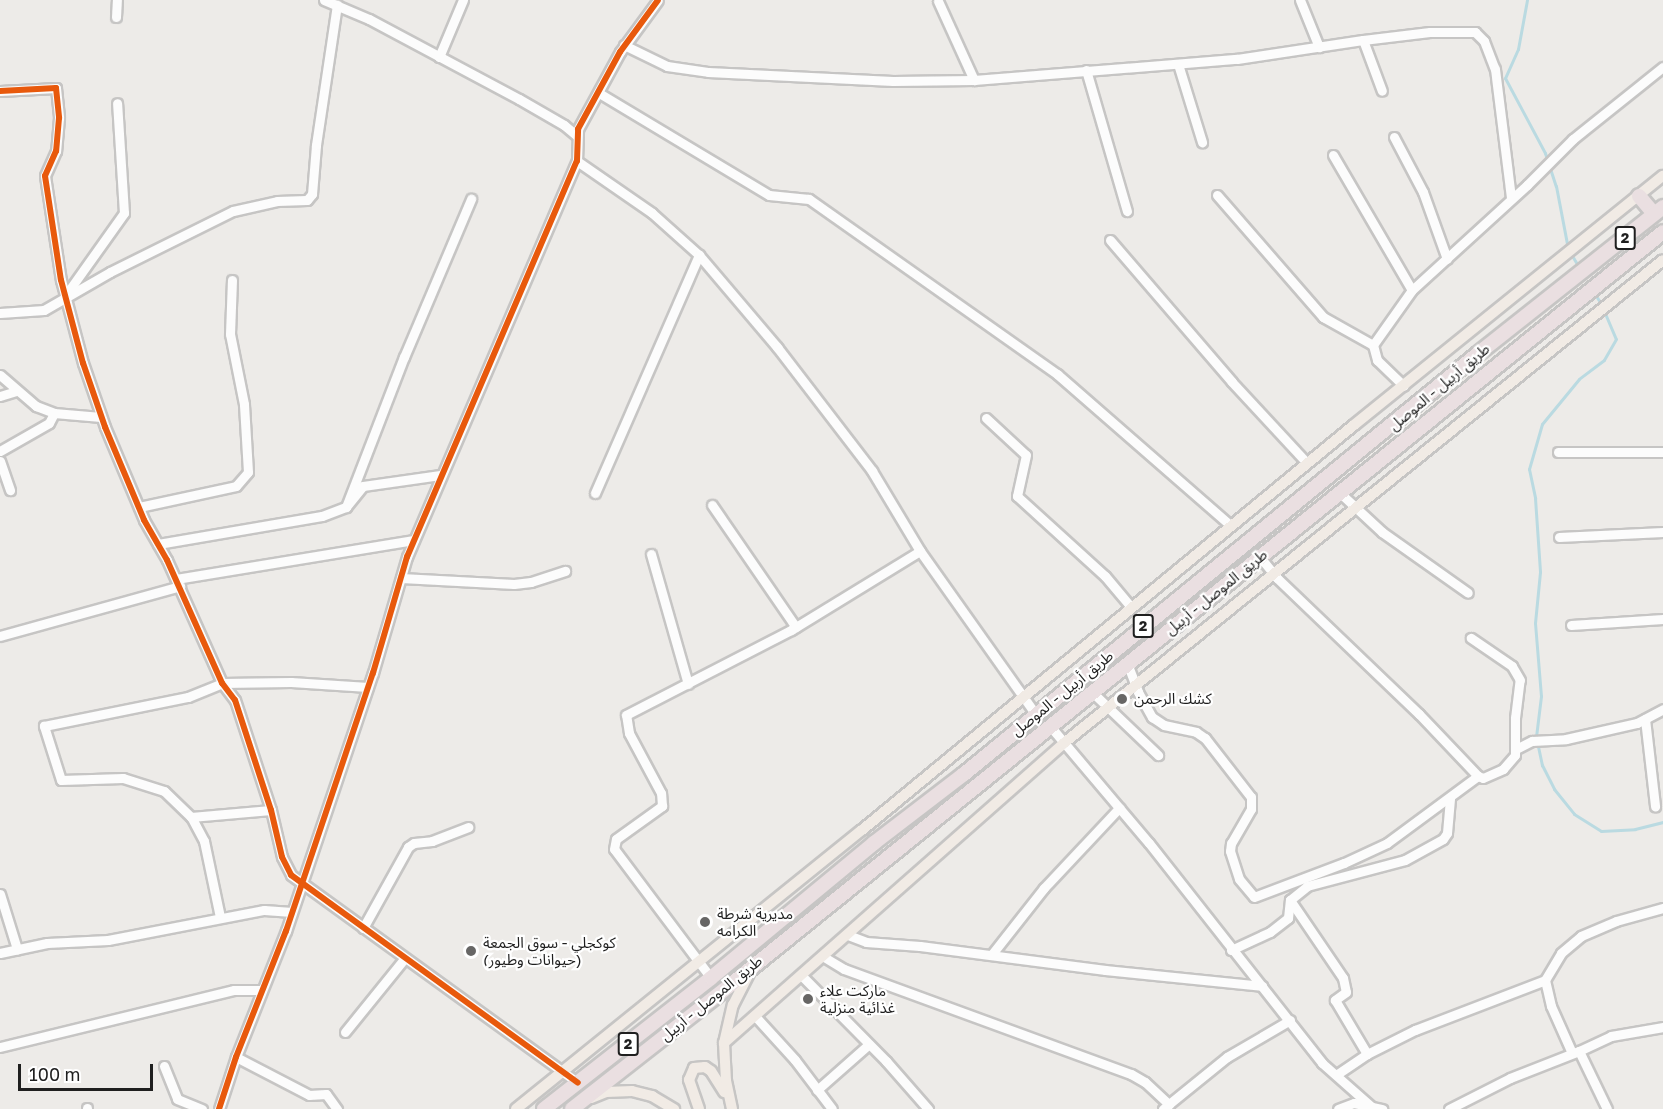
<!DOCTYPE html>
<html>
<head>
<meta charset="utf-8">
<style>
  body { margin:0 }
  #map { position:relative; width:1663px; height:1109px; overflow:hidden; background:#edebe8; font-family:"Golos Text","Noto Sans Arabic",sans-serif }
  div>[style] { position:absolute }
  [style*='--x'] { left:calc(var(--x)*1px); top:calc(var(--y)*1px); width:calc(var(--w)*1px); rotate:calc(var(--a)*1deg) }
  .stream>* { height:3px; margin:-1.5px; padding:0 1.5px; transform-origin:1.5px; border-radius:1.5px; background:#badae1 }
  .roads { filter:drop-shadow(2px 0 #c6c5c4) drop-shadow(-2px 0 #c6c5c4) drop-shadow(0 2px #c6c5c4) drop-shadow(0 -2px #c6c5c4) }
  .minor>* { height:9px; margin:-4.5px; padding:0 4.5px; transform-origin:4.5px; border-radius:4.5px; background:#fcfcfc }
  .major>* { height:10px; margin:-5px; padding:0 5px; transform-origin:5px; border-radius:5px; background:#f1ebe5 }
  .highway>* { height:14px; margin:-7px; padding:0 7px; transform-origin:7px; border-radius:7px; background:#eadfe1 }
  .cycleway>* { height:6px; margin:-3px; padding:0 3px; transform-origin:3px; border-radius:3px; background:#e8590c }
  .dots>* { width:16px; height:16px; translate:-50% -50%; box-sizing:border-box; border:3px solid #fff; border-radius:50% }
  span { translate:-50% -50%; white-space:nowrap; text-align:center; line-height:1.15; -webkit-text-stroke:4.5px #fff; paint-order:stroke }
  .shield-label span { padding:2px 4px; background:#fff; border:2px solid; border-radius:4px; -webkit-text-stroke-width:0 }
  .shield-label { font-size:14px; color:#1f1f1f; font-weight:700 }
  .street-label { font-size:15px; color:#1f1f1f }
  .poi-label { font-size:15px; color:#1f1f1f }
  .left { translate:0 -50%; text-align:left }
  .scale { position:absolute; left:18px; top:1064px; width:135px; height:27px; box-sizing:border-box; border:3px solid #1f1f1f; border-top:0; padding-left:8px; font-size:18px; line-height:21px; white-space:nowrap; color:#1f1f1f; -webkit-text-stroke:4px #fff; paint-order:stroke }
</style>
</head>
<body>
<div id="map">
  <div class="stream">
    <div style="--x:1527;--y:0;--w:50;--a:100.4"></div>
    <div style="--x:1518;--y:49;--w:32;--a:114"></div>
    <div style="--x:1505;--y:78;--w:85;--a:61.9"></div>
    <div style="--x:1545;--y:153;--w:35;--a:72"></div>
    <div style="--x:1556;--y:186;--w:64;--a:79.2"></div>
    <div style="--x:1571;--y:254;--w:17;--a:59"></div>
    <div style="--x:1594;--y:293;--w:14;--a:56"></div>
    <div style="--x:1604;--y:311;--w:30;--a:67"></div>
    <div style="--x:1616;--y:339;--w:24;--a:120"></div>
    <div style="--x:1604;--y:360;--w:31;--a:143"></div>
    <div style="--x:1579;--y:379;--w:58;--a:129.4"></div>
    <div style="--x:1542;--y:424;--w:47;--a:106.1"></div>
    <div style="--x:1529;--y:469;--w:30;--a:78"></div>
    <div style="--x:1535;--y:498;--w:74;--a:86.1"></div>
    <div style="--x:1540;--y:572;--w:51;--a:95.6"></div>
    <div style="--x:1535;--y:623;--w:73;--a:85.3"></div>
    <div style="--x:1541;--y:696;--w:41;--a:97"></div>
    <div style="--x:1536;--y:737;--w:29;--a:78"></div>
    <div style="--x:1542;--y:765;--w:27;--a:63"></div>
    <div style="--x:1554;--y:789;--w:32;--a:51"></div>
    <div style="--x:1574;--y:814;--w:32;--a:32"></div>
    <div style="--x:1601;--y:831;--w:34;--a:-3"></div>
    <div style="--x:1635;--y:829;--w:29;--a:-14"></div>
  </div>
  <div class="roads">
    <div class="minor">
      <div style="--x:324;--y:0;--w:49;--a:22.9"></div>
      <div style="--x:369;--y:19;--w:170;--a:28.1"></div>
      <div style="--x:519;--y:99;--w:52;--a:30"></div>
      <div style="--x:564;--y:125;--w:16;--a:40"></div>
      <div style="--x:1300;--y:0;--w:51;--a:68"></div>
      <div style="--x:938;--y:1;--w:87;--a:65.5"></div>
      <div style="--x:116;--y:17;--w:17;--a:-87"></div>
      <div style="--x:1363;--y:40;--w:54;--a:69.6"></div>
      <div style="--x:624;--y:45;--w:48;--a:26"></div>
      <div style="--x:667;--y:66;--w:41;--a:8.3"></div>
      <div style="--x:708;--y:72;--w:185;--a:2.8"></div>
      <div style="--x:893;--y:81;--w:81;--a:-0.7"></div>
      <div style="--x:974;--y:80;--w:264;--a:-4.6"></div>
      <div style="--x:1237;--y:59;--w:127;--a:-8.6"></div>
      <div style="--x:1363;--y:40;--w:67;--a:-6.8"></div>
      <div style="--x:1430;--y:32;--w:45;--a:0"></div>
      <div style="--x:1475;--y:32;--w:13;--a:45"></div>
      <div style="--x:1484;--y:41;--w:30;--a:69"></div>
      <div style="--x:1495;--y:69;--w:129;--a:82.9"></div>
      <div style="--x:439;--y:57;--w:62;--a:-67.2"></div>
      <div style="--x:1178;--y:64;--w:82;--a:72.9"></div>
      <div style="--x:1086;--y:70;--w:147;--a:73.8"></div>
      <div style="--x:0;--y:91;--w:56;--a:-3.1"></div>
      <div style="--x:56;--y:88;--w:30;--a:84"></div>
      <div style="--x:59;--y:118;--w:33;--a:95"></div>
      <div style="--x:56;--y:151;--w:27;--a:114"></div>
      <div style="--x:45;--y:176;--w:105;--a:81.3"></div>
      <div style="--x:61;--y:280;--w:86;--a:75.2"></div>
      <div style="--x:83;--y:363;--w:68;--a:71"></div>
      <div style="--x:105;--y:427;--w:101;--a:67.2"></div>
      <div style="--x:144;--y:520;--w:46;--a:60.1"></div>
      <div style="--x:167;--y:560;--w:135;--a:65.9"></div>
      <div style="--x:222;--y:683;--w:21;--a:53"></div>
      <div style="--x:235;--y:700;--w:116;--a:71.9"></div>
      <div style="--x:271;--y:810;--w:48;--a:76.8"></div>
      <div style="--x:282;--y:857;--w:20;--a:63"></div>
      <div style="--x:291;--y:875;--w:354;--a:35.9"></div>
      <div style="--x:599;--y:93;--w:198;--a:31"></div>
      <div style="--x:769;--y:195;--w:40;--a:5.7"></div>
      <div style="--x:809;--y:199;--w:304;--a:35.2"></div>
      <div style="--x:1057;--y:374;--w:231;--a:41.1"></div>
      <div style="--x:1394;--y:137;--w:62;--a:62.2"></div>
      <div style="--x:1423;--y:192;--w:71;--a:70.3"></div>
      <div style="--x:1333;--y:155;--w:156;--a:59.7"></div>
      <div style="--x:577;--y:161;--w:91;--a:34.7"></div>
      <div style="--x:652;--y:213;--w:63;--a:41.8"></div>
      <div style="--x:699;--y:255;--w:121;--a:49.7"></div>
      <div style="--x:777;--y:347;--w:156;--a:52.5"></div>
      <div style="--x:872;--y:471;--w:93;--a:59"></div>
      <div style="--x:920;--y:551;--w:201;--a:54.7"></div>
      <div style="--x:1217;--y:195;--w:162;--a:49"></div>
      <div style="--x:1323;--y:317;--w:57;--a:29.2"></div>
      <div style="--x:1373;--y:345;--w:16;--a:75"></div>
      <div style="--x:1377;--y:360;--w:37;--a:44"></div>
      <div style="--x:1110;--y:240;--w:187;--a:49.3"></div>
      <div style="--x:1232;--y:382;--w:110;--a:47.2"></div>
      <div style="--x:65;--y:296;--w:102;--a:-54.6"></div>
      <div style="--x:124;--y:213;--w:110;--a:-93.6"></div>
      <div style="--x:0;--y:313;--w:44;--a:-3.9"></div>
      <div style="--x:44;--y:310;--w:76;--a:-29.9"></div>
      <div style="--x:110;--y:272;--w:137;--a:-26.4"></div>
      <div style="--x:233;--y:211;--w:45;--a:-12.8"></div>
      <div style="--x:277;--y:201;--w:30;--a:-2"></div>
      <div style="--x:307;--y:200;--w:8;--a:-50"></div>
      <div style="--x:312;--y:194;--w:49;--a:-85.3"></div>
      <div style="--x:316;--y:145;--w:142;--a:-81.5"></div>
      <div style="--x:1373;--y:345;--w:67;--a:-54.7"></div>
      <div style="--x:1412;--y:290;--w:156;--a:-42.4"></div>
      <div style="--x:1527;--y:185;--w:65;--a:-45"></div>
      <div style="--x:1573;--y:139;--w:115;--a:-38.7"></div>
      <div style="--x:0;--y:375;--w:48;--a:40.7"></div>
      <div style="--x:36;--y:406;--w:19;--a:21"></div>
      <div style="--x:54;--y:413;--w:47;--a:4.9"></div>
      <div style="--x:0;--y:396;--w:17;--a:-17"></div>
      <div style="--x:986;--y:418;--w:54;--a:42.8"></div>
      <div style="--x:1026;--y:455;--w:42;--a:102.4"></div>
      <div style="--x:1017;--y:496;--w:119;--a:42.3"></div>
      <div style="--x:1105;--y:576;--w:40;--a:50"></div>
      <div style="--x:0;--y:451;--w:56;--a:-29.7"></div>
      <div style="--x:49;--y:423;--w:11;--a:-63"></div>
      <div style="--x:1558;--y:452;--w:105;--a:0"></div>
      <div style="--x:0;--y:461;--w:31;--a:71"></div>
      <div style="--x:1339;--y:492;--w:59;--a:42.9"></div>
      <div style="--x:1382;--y:532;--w:105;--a:35.3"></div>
      <div style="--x:595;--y:493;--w:260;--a:-66.4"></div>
      <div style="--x:712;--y:505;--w:148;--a:55.5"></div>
      <div style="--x:139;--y:507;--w:99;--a:-12.2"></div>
      <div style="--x:236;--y:486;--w:18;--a:-49"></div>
      <div style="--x:248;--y:472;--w:68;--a:-93.4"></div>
      <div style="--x:244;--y:404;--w:71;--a:-101.3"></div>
      <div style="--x:230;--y:334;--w:54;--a:-87.9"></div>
      <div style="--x:346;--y:507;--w:161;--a:-68.9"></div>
      <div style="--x:404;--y:357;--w:172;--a:-67"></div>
      <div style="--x:1559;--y:537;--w:104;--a:-2.8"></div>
      <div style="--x:158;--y:544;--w:166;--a:-9.7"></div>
      <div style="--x:322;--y:516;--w:26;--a:-21"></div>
      <div style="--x:346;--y:507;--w:27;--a:-51"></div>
      <div style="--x:363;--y:486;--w:78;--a:-8.1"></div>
      <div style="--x:651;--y:554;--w:135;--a:74.1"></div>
      <div style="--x:1260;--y:557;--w:27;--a:51"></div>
      <div style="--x:1277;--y:578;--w:197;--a:43.8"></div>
      <div style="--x:1419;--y:714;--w:86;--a:46.4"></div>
      <div style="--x:1478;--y:776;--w:5;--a:22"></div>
      <div style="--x:1483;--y:778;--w:22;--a:-24"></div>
      <div style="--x:1503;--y:769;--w:18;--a:-49"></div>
      <div style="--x:1515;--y:755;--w:37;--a:-90"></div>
      <div style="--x:1515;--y:718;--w:38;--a:-83"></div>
      <div style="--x:1520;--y:680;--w:16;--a:-120"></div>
      <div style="--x:1512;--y:666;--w:50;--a:-145.7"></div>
      <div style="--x:401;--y:578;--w:113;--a:3"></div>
      <div style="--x:514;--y:584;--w:17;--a:-7"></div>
      <div style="--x:531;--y:582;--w:36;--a:-18"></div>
      <div style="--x:176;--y:579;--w:241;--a:-9.3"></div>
      <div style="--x:1571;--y:625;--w:92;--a:-3.7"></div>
      <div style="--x:0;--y:636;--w:187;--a:-15.5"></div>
      <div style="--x:1127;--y:663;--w:31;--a:69"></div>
      <div style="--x:1138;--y:692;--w:29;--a:61"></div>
      <div style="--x:1152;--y:717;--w:14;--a:34"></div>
      <div style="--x:1164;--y:725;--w:33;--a:12"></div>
      <div style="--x:1196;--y:732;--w:11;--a:34"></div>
      <div style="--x:1205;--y:738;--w:75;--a:52.1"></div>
      <div style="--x:1251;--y:797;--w:12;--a:90"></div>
      <div style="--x:1251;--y:809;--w:39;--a:120"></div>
      <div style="--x:1231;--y:843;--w:8;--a:97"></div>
      <div style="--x:1230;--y:851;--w:29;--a:72"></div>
      <div style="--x:1239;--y:879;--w:23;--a:50"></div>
      <div style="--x:1254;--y:897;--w:96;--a:-20.7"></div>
      <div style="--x:1344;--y:863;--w:47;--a:-24.9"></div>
      <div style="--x:1387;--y:843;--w:113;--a:-36.4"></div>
      <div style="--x:1091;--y:691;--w:93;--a:43.7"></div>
      <div style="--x:1645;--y:719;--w:88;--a:83.4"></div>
      <div style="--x:1050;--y:726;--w:153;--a:49.8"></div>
      <div style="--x:1149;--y:843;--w:280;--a:51.8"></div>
      <div style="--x:1322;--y:1063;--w:69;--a:41.5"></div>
      <div style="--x:1516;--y:749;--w:18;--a:-27"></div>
      <div style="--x:1532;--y:741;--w:34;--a:-3"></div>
      <div style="--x:1566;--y:739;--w:73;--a:-12.7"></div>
      <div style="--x:1637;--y:723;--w:30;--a:-28"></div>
      <div style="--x:191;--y:817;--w:80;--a:-5"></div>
      <div style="--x:0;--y:894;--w:58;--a:72.8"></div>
      <div style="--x:1290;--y:900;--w:94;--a:55.8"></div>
      <div style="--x:1343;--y:978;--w:14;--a:78"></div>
      <div style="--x:1346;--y:992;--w:14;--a:144"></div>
      <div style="--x:1335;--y:1000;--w:63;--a:59.3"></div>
      <div style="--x:1367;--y:1054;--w:37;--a:146"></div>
      <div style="--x:220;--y:917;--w:78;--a:-101.9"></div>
      <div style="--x:204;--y:841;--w:27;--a:-118"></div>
      <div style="--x:191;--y:817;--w:37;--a:-136"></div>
      <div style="--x:164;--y:791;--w:43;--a:-162.4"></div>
      <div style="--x:123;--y:778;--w:62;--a:178.2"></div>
      <div style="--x:61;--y:780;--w:57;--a:-107.5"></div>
      <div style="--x:44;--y:726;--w:147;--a:-11.4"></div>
      <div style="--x:188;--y:697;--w:37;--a:-22"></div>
      <div style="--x:222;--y:683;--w:69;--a:-0.8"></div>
      <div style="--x:291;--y:682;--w:77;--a:3.7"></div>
      <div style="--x:363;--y:928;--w:93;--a:-60.9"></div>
      <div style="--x:408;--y:847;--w:7;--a:-34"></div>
      <div style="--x:414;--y:843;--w:18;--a:-6"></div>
      <div style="--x:432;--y:841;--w:39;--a:-21"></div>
      <div style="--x:848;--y:935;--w:19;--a:21"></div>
      <div style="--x:866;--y:942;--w:54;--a:4.2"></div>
      <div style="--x:920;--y:946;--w:187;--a:7.4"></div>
      <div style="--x:1105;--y:970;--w:158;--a:5.8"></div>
      <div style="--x:1231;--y:950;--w:43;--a:-24.8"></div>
      <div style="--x:1270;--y:932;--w:23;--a:-38"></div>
      <div style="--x:1288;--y:918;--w:18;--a:-84"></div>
      <div style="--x:1290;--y:900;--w:22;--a:-39"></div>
      <div style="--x:1307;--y:886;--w:101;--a:-14.9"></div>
      <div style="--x:1405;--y:860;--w:43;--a:-28.9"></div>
      <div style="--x:1443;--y:839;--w:7;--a:-56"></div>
      <div style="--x:1447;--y:833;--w:35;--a:-85"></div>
      <div style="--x:0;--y:953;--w:48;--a:-12"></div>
      <div style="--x:47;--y:943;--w:61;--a:-2.8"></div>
      <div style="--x:108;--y:940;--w:159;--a:-10.9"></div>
      <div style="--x:264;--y:910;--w:28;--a:4"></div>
      <div style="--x:992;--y:954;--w:84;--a:-51.8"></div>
      <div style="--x:1044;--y:888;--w:110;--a:-46.8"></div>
      <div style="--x:824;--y:957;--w:23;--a:31"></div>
      <div style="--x:844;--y:969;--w:306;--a:20.1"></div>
      <div style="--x:1131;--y:1074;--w:16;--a:30"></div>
      <div style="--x:1145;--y:1082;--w:33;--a:43"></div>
      <div style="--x:1169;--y:1104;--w:8;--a:140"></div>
      <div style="--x:802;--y:976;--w:120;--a:45.3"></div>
      <div style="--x:886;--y:1061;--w:64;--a:48.8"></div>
      <div style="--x:711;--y:978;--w:161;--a:-126.9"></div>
      <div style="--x:614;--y:849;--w:10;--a:-79"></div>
      <div style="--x:616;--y:839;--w:57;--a:-35.7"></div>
      <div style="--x:662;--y:806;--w:13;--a:-94"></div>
      <div style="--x:661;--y:793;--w:68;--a:-118.1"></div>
      <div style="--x:629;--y:733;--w:18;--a:-99"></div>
      <div style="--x:626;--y:715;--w:186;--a:-27.3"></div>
      <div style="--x:791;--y:630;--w:151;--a:-31.5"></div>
      <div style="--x:1545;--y:980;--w:31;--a:-59"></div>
      <div style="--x:1561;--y:953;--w:26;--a:-40"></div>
      <div style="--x:1581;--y:936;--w:38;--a:-23"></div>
      <div style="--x:1616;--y:921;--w:49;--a:-15.5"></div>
      <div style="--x:755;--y:1016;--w:59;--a:47.7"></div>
      <div style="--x:795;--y:1060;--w:61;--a:52.9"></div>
      <div style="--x:345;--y:1032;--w:95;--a:-51"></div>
      <div style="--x:0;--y:1047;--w:241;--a:-13.7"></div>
      <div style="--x:234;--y:990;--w:28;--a:0"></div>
      <div style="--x:1579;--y:1051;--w:64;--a:64.2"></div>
      <div style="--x:1367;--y:1054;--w:54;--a:-26.6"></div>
      <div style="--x:1415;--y:1030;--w:139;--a:-21"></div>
      <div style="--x:1545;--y:980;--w:27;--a:77"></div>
      <div style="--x:1551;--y:1006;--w:51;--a:65.9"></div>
      <div style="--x:236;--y:1057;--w:82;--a:27.5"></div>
      <div style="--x:309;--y:1095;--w:17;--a:-3"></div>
      <div style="--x:326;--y:1094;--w:19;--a:54"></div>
      <div style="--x:164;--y:1066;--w:35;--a:68"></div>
      <div style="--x:177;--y:1099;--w:27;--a:22"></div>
      <div style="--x:817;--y:1090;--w:69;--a:-41.5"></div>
      <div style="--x:1169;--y:1104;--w:75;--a:-39"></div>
      <div style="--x:1227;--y:1057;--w:73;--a:-30.4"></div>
      <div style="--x:87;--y:1108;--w:1;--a:90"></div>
      <div style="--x:219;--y:1109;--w:55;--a:-71.9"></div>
      <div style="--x:236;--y:1057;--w:136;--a:-68.4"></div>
      <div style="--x:286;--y:931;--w:272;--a:-71.4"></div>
      <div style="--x:373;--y:673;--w:121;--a:-73.7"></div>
      <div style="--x:407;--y:557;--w:431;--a:-66.8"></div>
      <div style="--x:577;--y:161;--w:32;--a:-88"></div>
      <div style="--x:578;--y:129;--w:88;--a:-61.4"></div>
      <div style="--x:620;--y:52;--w:64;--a:-53.8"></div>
      <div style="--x:1338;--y:1109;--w:17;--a:-21"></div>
      <div style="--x:1354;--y:1103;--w:29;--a:12"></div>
      <div style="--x:1449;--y:1109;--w:68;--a:-26.9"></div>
      <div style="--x:1510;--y:1078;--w:74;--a:-21.4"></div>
      <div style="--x:1579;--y:1051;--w:35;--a:-25"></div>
      <div style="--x:1611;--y:1036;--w:53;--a:-9.8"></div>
    </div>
    <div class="major">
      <div style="--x:724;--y:1043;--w:453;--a:-41.4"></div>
      <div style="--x:1064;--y:743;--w:769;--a:-38.88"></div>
      <div style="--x:591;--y:1098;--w:16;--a:-22"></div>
      <div style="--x:606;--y:1092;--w:26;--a:-2"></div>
      <div style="--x:632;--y:1091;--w:21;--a:14"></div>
      <div style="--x:652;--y:1096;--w:26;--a:31"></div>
      <div style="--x:516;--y:1109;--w:444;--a:-38.9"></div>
      <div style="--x:862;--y:830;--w:637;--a:-39.46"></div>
      <div style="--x:1354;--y:425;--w:397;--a:-38.9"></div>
      <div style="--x:699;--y:1109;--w:31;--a:-109"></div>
      <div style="--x:689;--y:1080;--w:13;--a:-67"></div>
      <div style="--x:694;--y:1068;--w:11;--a:-5"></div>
      <div style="--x:705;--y:1067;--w:7;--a:34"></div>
      <div style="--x:711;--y:1071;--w:25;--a:58"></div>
      <div style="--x:732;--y:1109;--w:29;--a:-102"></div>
      <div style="--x:726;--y:1081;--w:38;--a:-93"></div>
      <div style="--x:724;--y:1043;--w:39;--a:-77"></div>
      <div style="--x:733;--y:1005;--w:37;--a:-63"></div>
    </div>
    <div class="highway">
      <div style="--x:1639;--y:196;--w:23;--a:50"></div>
      <div style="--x:544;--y:1109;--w:212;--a:-38.1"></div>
      <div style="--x:711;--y:978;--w:212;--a:-39.6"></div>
      <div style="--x:874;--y:843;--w:113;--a:-37.5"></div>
      <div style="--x:964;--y:774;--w:665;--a:-39.27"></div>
      <div style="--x:1479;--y:353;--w:235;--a:-38.4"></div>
      <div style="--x:572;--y:1109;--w:199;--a:-38.1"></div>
      <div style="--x:729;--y:986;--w:1200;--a:-38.91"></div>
    </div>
  </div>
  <div class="cycleway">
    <div style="--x:0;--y:91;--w:56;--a:-3.1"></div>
    <div style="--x:56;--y:88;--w:30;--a:84"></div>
    <div style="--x:59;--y:118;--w:33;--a:95"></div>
    <div style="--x:56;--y:151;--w:27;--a:114"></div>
    <div style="--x:45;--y:176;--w:105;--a:81.3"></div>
    <div style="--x:61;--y:280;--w:86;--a:75.2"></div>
    <div style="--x:83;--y:363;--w:68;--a:71"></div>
    <div style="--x:105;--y:427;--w:101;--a:67.2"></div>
    <div style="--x:144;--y:520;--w:46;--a:60.1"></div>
    <div style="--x:167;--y:560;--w:135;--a:65.9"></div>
    <div style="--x:222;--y:683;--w:21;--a:53"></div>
    <div style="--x:235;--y:700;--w:116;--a:71.9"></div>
    <div style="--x:271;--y:810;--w:48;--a:76.8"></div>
    <div style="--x:282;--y:857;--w:20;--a:63"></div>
    <div style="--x:291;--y:875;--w:354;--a:35.9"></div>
    <div style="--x:219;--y:1109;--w:55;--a:-71.9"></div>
    <div style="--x:236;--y:1057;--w:136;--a:-68.4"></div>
    <div style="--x:286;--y:931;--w:272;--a:-71.4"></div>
    <div style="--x:373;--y:673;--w:121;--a:-73.7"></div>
    <div style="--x:407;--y:557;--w:431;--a:-66.8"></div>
    <div style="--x:577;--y:161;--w:32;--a:-88"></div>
    <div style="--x:578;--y:129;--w:88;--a:-61.4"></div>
    <div style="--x:620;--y:52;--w:64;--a:-53.8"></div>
  </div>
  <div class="dots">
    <div style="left:1122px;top:699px;background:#676665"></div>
    <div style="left:705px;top:922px;background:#676665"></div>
    <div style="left:471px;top:951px;background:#676665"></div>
    <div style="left:808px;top:999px;background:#676665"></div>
  </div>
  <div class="shield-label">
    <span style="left:1625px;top:238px">2</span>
    <span style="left:1143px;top:626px">2</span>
    <span style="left:628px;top:1044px">2</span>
  </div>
  <div class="street-label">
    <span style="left:1439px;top:387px;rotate:-40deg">طريق أربيل - الموصل</span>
    <span style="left:1216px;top:592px;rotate:-39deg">طريق الموصل - أربيل</span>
    <span style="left:1062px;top:693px;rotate:-39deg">طريق أربيل - الموصل</span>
    <span style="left:711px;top:998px;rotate:-39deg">طريق الموصل - أربيل</span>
  </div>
  <div class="poi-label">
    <span class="left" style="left:1134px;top:699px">كشك الرحمن</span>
    <span class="left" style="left:717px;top:922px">مديرية شرطة<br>الكرامه</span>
    <span class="left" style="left:483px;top:951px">كوكجلي - سوق الجمعة<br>(حيوانات وطيور)</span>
    <span class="left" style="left:820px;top:999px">ماركت علاء<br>غذائية منزلية</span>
  </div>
  <div class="scale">100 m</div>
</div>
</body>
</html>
